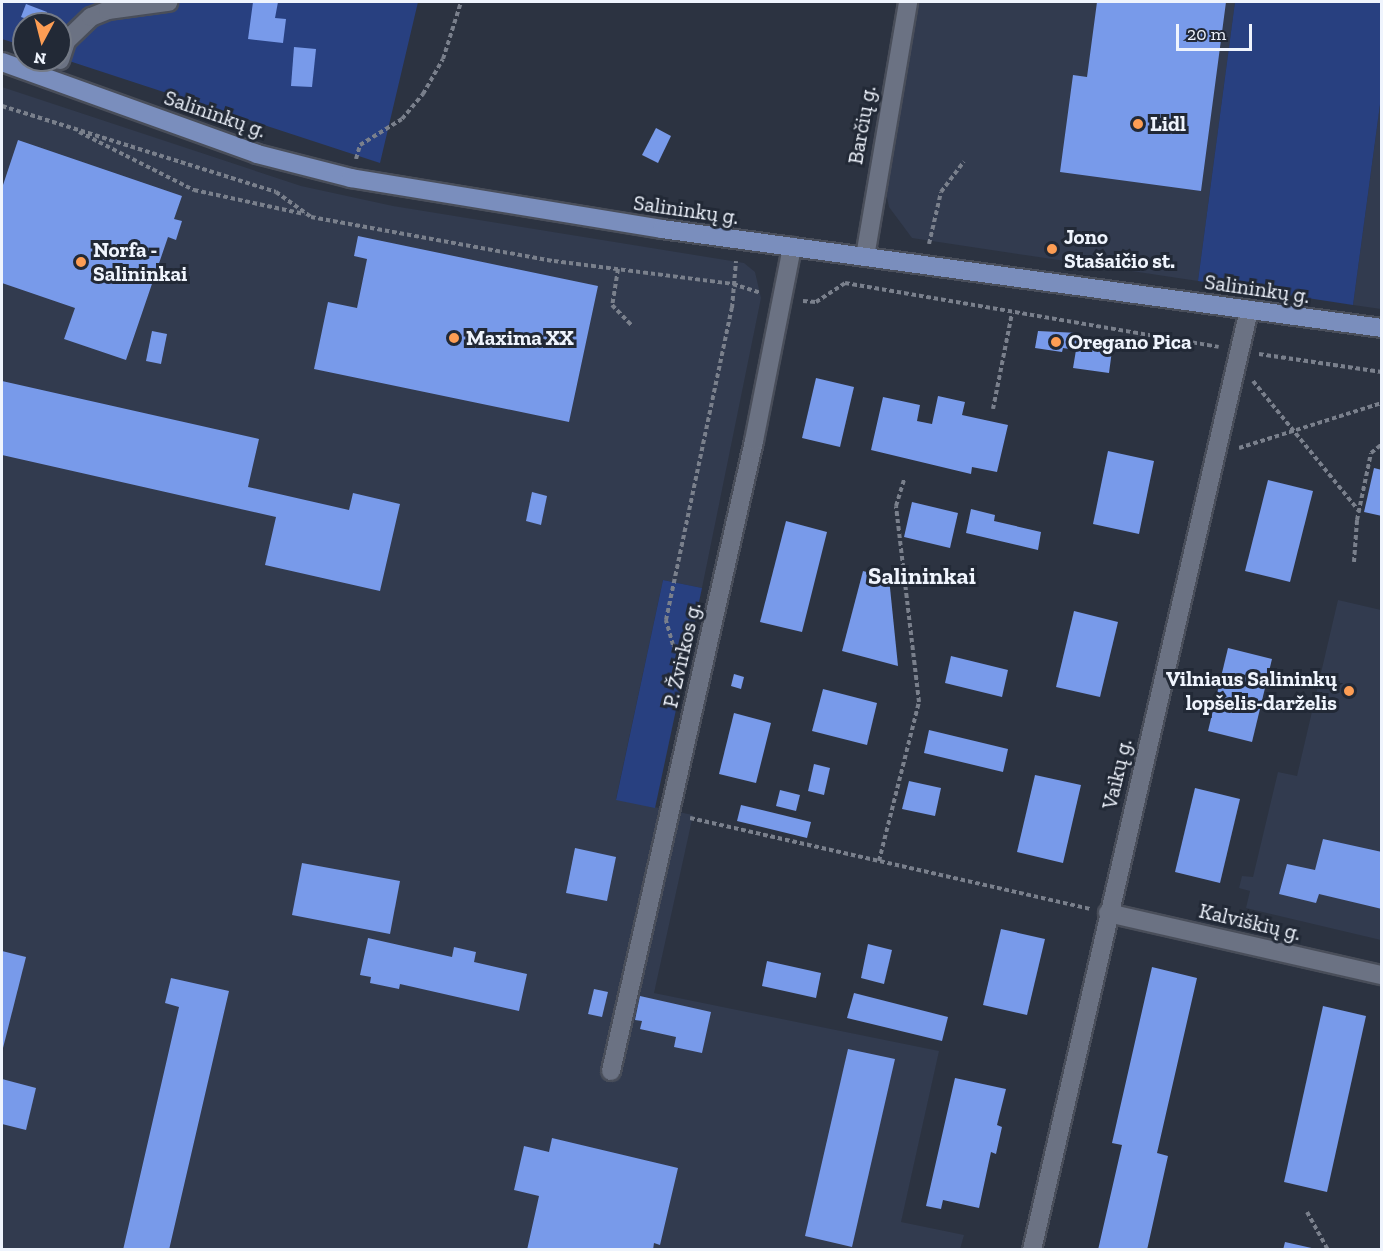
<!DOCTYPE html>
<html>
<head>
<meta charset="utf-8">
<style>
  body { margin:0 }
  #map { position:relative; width:1383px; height:1251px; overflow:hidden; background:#2c3341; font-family:"Zilla Slab",serif }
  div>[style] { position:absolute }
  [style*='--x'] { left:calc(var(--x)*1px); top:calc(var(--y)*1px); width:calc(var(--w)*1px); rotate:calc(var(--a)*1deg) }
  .built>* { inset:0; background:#323b4f }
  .green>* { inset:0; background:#284080 }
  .building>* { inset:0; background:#789aea }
  .path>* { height:4px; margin-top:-2px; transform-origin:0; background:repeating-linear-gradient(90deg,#7a808c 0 4.5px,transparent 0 7.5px) }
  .roads { filter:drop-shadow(2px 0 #494e5a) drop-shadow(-2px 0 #494e5a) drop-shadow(0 2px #494e5a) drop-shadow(0 -2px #494e5a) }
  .minor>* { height:18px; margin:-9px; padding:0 9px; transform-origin:9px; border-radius:9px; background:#6b7283 }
  .major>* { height:18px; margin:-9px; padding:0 9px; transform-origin:9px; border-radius:9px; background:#7a8ebd }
  .dots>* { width:16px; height:16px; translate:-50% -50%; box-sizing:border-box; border:3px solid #222936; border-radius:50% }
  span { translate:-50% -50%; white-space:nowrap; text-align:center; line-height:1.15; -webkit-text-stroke:6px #222936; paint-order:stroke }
  .street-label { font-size:21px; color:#eff4fd }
  .poi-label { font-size:21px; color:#eff4fd; font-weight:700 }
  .left { translate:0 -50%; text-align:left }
  .right { translate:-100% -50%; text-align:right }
  .quarter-label { font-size:24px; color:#eff4fd; font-weight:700 }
  .frame { position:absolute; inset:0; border:3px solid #eff4fd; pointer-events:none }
  .north { position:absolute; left:12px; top:12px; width:60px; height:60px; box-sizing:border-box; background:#222936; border:2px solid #747a86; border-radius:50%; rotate:187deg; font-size:16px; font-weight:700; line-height:24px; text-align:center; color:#eff4fd }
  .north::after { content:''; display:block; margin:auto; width:21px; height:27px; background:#fd9d54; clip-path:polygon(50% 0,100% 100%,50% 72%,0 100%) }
  .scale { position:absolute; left:1176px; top:24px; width:76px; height:27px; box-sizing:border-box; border:3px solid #eff4fd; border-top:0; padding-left:8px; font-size:18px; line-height:21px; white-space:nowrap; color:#eff4fd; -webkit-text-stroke:4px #222936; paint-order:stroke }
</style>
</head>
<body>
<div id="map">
  <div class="built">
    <div style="clip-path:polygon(919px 2px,1235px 2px,1198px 281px,912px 238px,889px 207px,884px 183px)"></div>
    <div style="clip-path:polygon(2px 87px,301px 186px,393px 206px,744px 263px,755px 272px,761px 298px,702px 588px,663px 580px,616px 799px,693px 815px,654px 993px,939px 1051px,901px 1222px,964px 1235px,960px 1249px,2px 1250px)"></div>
    <div style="clip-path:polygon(1381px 97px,1381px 309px,1353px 305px)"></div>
    <div style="clip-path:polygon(1338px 600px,1381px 610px,1381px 940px,1246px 908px,1250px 891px,1239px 888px,1242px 876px,1253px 877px,1278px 772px,1297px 776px)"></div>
  </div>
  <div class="green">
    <div style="clip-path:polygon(2px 2px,418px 2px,380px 163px,60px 58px,60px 24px,24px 24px,24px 46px,2px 39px)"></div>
    <div style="clip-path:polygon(1235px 2px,1381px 2px,1381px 97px,1353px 305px,1198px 281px)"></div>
    <div style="clip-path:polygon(663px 580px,702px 588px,655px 808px,616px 800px)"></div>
  </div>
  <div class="building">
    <div style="clip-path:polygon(253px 2px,278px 2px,275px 18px,286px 19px,283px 43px,248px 39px)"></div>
    <div style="clip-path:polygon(1097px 2px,1226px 2px,1201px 191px,1060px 172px,1073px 75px,1087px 77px)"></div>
    <div style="clip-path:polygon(26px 4px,47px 12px,42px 24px,21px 17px)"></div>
    <div style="clip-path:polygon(294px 47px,316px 49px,312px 87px,291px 86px)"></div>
    <div style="clip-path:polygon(656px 128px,671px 136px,658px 163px,642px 155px)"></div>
    <div style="clip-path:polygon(18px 140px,182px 196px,174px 219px,182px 221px,176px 240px,168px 237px,126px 360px,64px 339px,75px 308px,2px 283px,2px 188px)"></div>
    <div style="clip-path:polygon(358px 236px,598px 286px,569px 422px,314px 369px,328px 302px,357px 308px,367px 259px,354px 256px)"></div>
    <div style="clip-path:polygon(152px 331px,167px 334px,161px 364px,146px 361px)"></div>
    <div style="clip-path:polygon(1038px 331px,1078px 333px,1077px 338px,1113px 343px,1109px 373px,1073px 368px,1076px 350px,1063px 348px,1062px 352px,1035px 348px)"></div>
    <div style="clip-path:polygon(816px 378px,854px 387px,840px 447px,802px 438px)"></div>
    <div style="clip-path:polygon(2px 381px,259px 439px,248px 487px,349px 510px,353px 493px,400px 504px,380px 591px,265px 565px,276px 517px,2px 455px)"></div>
    <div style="clip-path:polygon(938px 396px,965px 402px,962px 415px,1008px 425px,997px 472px,972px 467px,971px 474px,871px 450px,883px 397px,920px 405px,917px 421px,932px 424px)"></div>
    <div style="clip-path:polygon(1108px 451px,1154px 461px,1139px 534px,1093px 524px)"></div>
    <div style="clip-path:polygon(1374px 468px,1382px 470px,1382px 516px,1364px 512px)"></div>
    <div style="clip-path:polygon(1268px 480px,1313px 491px,1290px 582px,1245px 571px)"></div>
    <div style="clip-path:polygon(532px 492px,547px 496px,541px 525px,526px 521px)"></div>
    <div style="clip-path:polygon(912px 502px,958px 513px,950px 548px,904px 537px)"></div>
    <div style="clip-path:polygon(971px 509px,995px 515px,994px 521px,1041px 532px,1038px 550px,966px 533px)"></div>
    <div style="clip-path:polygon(786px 521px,827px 532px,802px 632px,760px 622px)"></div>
    <div style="clip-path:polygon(863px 571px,889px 578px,898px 666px,842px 651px)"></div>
    <div style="clip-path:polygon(1074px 611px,1118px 622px,1100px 697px,1056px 687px)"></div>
    <div style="clip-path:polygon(1228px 648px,1272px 659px,1252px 742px,1208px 731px)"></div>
    <div style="clip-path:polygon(951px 656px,1008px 670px,1002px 697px,945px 683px)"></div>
    <div style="clip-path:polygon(734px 674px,744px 677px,741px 689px,731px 686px)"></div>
    <div style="clip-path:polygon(823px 689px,877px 703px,867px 745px,812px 731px)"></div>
    <div style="clip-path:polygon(734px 713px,771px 723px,756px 783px,719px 774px)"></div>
    <div style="clip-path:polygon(929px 730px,1008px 749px,1003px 772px,924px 753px)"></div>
    <div style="clip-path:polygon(814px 764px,830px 768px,824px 795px,808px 791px)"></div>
    <div style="clip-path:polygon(1035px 775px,1081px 785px,1063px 863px,1017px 852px)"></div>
    <div style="clip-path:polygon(909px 781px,941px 788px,935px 816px,902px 809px)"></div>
    <div style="clip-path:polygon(1195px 788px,1240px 799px,1220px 883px,1175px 872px)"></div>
    <div style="clip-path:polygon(780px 790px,800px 795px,796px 811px,776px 806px)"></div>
    <div style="clip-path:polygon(741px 805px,811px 822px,807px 838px,737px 821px)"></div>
    <div style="clip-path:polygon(1323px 839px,1382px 852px,1382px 909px,1319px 894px,1316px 903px,1279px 894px,1287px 864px,1315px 870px)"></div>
    <div style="clip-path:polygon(575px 848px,616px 857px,607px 901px,566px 893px)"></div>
    <div style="clip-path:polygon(302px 863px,400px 881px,390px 934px,292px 915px)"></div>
    <div style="clip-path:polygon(1001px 929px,1045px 939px,1027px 1015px,983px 1005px)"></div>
    <div style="clip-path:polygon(368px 938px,452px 957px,454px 947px,476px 952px,474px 962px,527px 974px,519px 1011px,400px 984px,399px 989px,370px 983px,371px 977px,360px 975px)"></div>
    <div style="clip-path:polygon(868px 944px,892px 950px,884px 984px,861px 978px)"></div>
    <div style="clip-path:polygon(2px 951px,26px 957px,2px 1052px)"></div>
    <div style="clip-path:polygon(767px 961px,821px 973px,816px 998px,762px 986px)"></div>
    <div style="clip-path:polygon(1152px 967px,1197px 978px,1157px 1153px,1168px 1156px,1147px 1250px,1098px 1250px,1122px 1145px,1112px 1143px)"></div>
    <div style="clip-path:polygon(171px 978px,229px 991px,169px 1250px,123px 1250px,179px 1007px,165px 1003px)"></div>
    <div style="clip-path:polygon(594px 989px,608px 992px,602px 1017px,588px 1014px)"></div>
    <div style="clip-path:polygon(854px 993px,948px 1017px,942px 1041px,847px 1018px)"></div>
    <div style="clip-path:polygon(640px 996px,711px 1012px,702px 1053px,674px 1047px,676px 1037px,640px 1029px,642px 1021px,635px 1020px)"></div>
    <div style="clip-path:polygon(1323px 1006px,1366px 1016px,1327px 1192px,1284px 1182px)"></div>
    <div style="clip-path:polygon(848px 1049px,895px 1059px,852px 1247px,805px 1236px)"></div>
    <div style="clip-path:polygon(955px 1078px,1006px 1089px,997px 1125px,1002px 1127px,996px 1154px,991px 1152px,979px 1208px,943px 1200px,941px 1209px,926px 1206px)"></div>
    <div style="clip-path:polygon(2px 1079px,36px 1088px,26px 1130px,2px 1124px)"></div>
    <div style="clip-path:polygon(552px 1138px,678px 1168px,660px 1245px,654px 1243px,653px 1250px,527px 1250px,539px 1196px,514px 1190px,524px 1146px,549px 1152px)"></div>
    <div style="clip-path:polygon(1285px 1242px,1316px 1249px,1316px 1250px,1283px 1250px)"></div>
  </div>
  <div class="path">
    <div style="--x:2;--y:106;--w:287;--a:17.4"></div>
    <div style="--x:276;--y:192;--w:43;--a:35.5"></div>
    <div style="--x:311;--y:217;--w:247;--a:10.3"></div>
    <div style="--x:554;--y:261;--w:180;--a:7.3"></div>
    <div style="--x:733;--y:284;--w:29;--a:18"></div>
    <div style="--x:79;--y:132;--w:129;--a:26.8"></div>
    <div style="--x:194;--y:190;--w:113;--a:12.3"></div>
    <div style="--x:356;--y:159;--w:15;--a:-74"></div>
    <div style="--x:360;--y:145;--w:49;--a:-31.8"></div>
    <div style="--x:402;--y:119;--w:33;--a:-50"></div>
    <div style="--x:423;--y:94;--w:40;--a:-60.3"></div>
    <div style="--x:443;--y:59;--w:60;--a:-72.5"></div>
    <div style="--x:929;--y:244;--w:53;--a:-77"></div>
    <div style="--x:941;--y:192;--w:38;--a:-53"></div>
    <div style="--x:618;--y:269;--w:36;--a:99"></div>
    <div style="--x:612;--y:305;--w:28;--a:46"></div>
    <div style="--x:803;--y:301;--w:13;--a:4"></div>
    <div style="--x:816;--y:302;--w:35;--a:-33"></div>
    <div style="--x:845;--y:283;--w:379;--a:9.7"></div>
    <div style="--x:1259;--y:354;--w:124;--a:8.3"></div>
    <div style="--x:1253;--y:381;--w:168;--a:50.8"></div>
    <div style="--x:993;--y:409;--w:98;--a:-78.8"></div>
    <div style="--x:1239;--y:448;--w:150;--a:-17.5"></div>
    <div style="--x:1354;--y:562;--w:42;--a:-85.9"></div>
    <div style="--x:1357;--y:520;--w:68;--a:-78.2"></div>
    <div style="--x:1371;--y:453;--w:14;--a:-39"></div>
    <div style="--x:684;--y:658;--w:17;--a:-130"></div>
    <div style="--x:673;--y:645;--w:26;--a:-106"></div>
    <div style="--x:666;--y:620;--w:319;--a:-78.1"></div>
    <div style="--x:732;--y:308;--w:47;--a:-85.1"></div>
    <div style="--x:690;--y:818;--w:410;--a:12.8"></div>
    <div style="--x:879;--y:861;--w:164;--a:-75.9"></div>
    <div style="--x:919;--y:702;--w:197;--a:-96.7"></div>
    <div style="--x:896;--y:506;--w:28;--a:-73"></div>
    <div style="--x:1307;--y:1212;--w:43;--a:61.1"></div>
  </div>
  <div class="roads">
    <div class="minor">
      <div style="--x:60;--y:60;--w:20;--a:-72"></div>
      <div style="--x:66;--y:41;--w:35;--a:-44"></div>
      <div style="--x:91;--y:17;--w:18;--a:-22"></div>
      <div style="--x:108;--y:10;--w:61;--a:-7.6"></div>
      <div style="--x:865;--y:257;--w:259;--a:-80.4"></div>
      <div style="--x:1108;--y:913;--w:281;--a:12.8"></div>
      <div style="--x:611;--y:1071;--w:646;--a:-77.21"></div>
      <div style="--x:754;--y:441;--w:198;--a:-78.9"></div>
      <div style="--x:1032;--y:1250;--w:965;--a:-77"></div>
    </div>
    <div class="major">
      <div style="--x:2;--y:62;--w:271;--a:19.8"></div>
      <div style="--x:257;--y:154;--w:97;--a:14.3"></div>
      <div style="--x:351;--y:178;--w:315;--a:9.3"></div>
      <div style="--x:662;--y:229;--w:727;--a:7.83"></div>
    </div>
  </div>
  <div class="dots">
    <div style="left:1138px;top:124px;background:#fd9d54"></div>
    <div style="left:1052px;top:249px;background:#fd9d54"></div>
    <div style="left:81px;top:262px;background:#fd9d54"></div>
    <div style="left:454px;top:338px;background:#fd9d54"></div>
    <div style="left:1056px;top:342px;background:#fd9d54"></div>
    <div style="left:1349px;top:691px;background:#fd9d54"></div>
  </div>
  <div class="street-label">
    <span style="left:215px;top:114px;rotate:19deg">Salininkų g.</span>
    <span style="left:862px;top:125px;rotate:-80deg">Barčių g.</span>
    <span style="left:686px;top:210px;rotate:8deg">Salininkų g.</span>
    <span style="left:1257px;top:289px;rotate:8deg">Salininkų g.</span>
    <span style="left:682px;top:655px;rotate:-77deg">P. Žvirkos g.</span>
    <span style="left:1117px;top:774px;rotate:-77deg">Vaikų g.</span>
    <span style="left:1250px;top:922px;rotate:13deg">Kalviškių g.</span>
  </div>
  <div class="poi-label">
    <span class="left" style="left:1150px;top:124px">Lidl</span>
    <span class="left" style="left:1064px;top:249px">Jono<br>Stašaičio st.</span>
    <span class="left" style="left:93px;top:262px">Norfa -<br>Salininkai</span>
    <span class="left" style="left:466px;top:338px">Maxima XX</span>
    <span class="left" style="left:1068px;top:342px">Oregano Pica</span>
    <span class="right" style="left:1337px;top:691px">Vilniaus Salininkų<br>lopšelis-darželis</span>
  </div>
  <div class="quarter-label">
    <span style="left:922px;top:576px">Salininkai</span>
  </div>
  <div class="frame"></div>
  <div class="north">N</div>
  <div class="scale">20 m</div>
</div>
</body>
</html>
